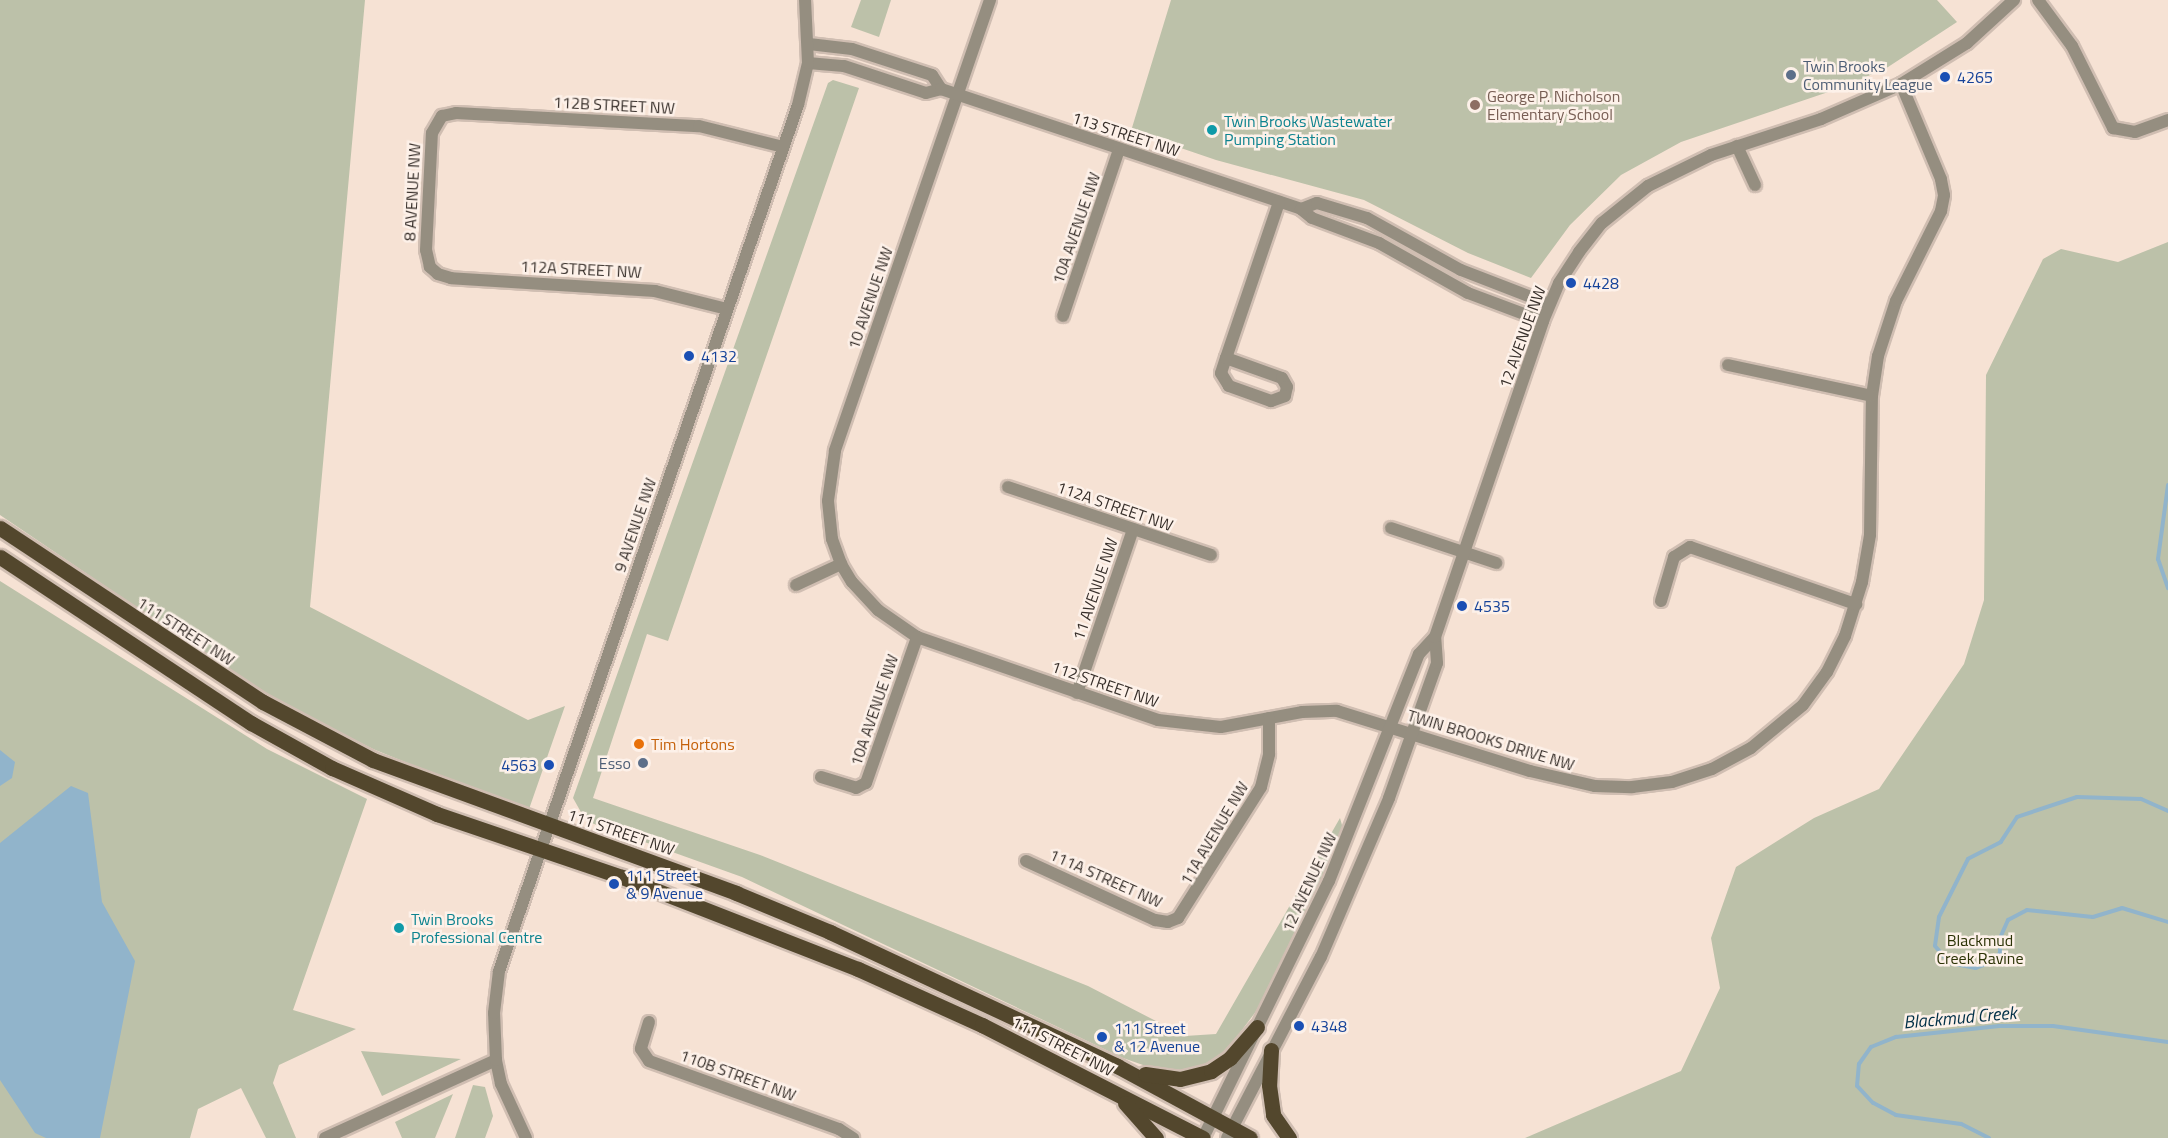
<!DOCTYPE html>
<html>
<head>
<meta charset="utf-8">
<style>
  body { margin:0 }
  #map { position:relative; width:2168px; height:1138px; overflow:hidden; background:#f6e2d4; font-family:"Titillium Web",sans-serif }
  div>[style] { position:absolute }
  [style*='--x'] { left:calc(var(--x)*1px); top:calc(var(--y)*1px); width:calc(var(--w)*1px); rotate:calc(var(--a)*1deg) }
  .green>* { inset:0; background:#bcc1a9 }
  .water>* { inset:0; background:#91b4cb }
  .stream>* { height:4px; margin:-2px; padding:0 2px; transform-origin:2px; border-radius:2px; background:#91b4cb }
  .roads { filter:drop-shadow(2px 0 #d0beb2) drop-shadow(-2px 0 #d0beb2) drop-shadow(0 2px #d0beb2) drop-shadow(0 -2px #d0beb2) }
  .minor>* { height:12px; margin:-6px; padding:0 6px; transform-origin:6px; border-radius:6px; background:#958e80 }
  .major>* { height:15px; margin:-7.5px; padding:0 7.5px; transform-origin:7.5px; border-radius:7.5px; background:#53472d }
  .dots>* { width:16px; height:16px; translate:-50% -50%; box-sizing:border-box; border:3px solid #fdf1e9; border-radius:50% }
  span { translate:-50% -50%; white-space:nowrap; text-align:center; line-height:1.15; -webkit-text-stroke:5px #fdf1e9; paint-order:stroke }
  .service-label { font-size:16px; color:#4e5e75 }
  .left { translate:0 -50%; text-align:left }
  .right { translate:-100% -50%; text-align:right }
  .transit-label { font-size:16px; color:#164399 }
  .education-label { font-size:16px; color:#785e54 }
  .street-label { font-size:16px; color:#372f2a }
  .culture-label { font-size:16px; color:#0d838f }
  .food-label { font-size:16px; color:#c56008 }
  .park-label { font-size:16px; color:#2c3306 }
  .water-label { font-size:18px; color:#002f47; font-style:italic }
</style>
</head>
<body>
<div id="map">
  <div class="green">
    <div style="clip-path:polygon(0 0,365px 0,310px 607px,528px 720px,565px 706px,528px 812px,373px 749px,269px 697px,0 515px)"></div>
    <div style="clip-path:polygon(861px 0,891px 0,879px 37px,851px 27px)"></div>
    <div style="clip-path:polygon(1171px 0,1937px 0,1957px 22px,1888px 67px,1846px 86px,1681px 142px,1621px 175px,1570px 225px,1531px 278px,1468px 253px,1364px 200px,1216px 160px,1131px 131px)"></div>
    <div style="clip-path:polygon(833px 80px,859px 88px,668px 641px,647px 634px,593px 798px,760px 855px,1088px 986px,1185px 1036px,1216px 1034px,1340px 818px,1344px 832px,1260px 1006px,1221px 1058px,1194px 1072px,1163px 1072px,1123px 1058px,742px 877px,586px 821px,573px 798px,828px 83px)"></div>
    <div style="clip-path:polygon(2168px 242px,2168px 1138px,1525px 1138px,1681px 1071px,1720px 988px,1711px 938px,1736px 867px,1814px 818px,1879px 789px,1964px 664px,1984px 600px,1986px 375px,2043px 259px,2061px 249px,2118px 262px)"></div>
    <div style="clip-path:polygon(0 581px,267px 749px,367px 799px,293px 1010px,356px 1029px,279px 1065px,273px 1083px,296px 1138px,266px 1138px,241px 1088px,198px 1109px,190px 1138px,0 1138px)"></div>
    <div style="clip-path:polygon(361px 1051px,461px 1059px,382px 1096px)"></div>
    <div style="clip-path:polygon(473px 1085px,485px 1087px,493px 1116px,485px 1138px,455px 1138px)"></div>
    <div style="clip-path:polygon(453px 1094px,435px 1138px,402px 1138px,395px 1122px)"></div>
  </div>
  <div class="water">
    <div style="clip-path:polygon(0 750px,15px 762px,12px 778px,0 786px)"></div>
    <div style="clip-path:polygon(71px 786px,88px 793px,102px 902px,135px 961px,100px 1138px,46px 1138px,35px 1133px,0 1080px,0 843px)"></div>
  </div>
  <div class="stream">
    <div style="--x:2168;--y:485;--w:75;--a:97.7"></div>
    <div style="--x:2158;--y:559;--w:31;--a:71"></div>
    <div style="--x:2168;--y:811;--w:30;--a:-156"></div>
    <div style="--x:2141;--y:799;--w:64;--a:-178.2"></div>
    <div style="--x:2077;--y:797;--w:63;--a:161.6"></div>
    <div style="--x:2017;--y:817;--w:30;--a:123"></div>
    <div style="--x:2001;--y:842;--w:37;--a:153"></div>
    <div style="--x:1968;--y:859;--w:65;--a:116.6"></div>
    <div style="--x:1939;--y:917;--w:29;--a:98"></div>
    <div style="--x:1935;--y:946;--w:23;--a:49"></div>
    <div style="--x:1950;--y:963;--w:26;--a:11"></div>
    <div style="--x:1976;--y:968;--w:14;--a:-21"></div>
    <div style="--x:1989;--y:963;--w:15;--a:-42"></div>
    <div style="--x:2000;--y:953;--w:15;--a:-90"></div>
    <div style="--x:2000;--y:938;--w:20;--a:-66"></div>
    <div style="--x:2008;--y:920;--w:21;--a:-28"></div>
    <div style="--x:2027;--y:910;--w:66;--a:6.1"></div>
    <div style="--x:2093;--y:917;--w:30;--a:-17"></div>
    <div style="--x:2122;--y:908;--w:48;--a:16.9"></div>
    <div style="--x:1989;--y:1138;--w:31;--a:-153"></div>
    <div style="--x:1961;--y:1124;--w:66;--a:-172.1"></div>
    <div style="--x:1896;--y:1115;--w:26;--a:-152"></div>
    <div style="--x:1873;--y:1103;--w:23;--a:-133"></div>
    <div style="--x:1857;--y:1086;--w:22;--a:-85"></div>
    <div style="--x:1859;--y:1064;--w:21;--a:-55"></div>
    <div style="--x:1871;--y:1047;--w:27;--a:-22"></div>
    <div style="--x:1896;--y:1037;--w:104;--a:-6.1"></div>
    <div style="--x:1999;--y:1026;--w:54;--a:0"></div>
    <div style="--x:2053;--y:1026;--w:116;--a:7.9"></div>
  </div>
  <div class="roads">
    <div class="minor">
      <div style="--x:990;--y:0;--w:477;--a:109"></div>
      <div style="--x:835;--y:451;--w:50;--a:98"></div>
      <div style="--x:828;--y:501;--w:38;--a:84"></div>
      <div style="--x:832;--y:539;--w:27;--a:70"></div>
      <div style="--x:841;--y:564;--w:21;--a:59"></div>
      <div style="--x:852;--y:582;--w:38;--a:47"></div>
      <div style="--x:878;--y:610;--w:47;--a:34.7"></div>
      <div style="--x:917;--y:637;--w:255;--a:19"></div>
      <div style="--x:1158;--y:720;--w:63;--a:6.3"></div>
      <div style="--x:1221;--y:727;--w:82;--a:-10.5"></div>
      <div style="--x:1302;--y:712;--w:35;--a:-2"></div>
      <div style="--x:1337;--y:711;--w:202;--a:17.3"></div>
      <div style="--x:1530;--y:771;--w:67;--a:13"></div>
      <div style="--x:1595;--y:786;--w:37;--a:2"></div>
      <div style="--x:1632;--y:787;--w:40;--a:-7.1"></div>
      <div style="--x:1672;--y:782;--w:42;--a:-18"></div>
      <div style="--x:1712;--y:769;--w:44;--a:-28.3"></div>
      <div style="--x:1751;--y:748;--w:67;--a:-39.6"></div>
      <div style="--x:1803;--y:705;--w:41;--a:-54"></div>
      <div style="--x:1827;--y:672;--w:40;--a:-63.4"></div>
      <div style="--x:1845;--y:636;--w:57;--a:-72.5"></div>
      <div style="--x:1862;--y:582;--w:48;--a:-80.3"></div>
      <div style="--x:1870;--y:535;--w:139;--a:-89.2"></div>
      <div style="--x:1872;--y:396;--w:40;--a:-81.5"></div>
      <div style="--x:1878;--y:356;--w:58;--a:-71.9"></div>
      <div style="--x:1896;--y:301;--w:101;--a:-63.4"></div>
      <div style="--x:1941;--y:211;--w:16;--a:-79"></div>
      <div style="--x:1944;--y:195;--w:16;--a:-101"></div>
      <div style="--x:1941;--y:179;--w:103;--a:-112.8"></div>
      <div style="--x:2038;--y:0;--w:57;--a:53.5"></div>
      <div style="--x:2072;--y:46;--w:92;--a:63.4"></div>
      <div style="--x:2113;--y:128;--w:22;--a:10"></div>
      <div style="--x:2135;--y:132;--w:35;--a:-20"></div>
      <div style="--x:809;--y:44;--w:43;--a:6.6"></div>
      <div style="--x:852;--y:49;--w:84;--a:18"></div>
      <div style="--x:932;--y:75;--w:17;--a:57"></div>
      <div style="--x:808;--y:63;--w:36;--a:5"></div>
      <div style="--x:844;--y:66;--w:86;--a:18.2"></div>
      <div style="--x:926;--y:93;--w:16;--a:-15"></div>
      <div style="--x:941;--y:89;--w:379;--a:18.4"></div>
      <div style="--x:1301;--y:209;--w:14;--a:39"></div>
      <div style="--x:1312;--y:218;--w:72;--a:20.5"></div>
      <div style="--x:1379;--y:243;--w:102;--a:29.3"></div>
      <div style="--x:1468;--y:293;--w:80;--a:20.5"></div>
      <div style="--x:1737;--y:146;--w:43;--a:65.2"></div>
      <div style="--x:1301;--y:209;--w:17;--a:-21"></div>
      <div style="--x:1317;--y:203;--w:52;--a:16.7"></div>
      <div style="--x:1367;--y:218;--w:107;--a:29"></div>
      <div style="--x:1461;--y:270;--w:94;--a:21.1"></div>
      <div style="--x:727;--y:309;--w:74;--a:-166"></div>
      <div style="--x:655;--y:291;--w:204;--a:-176.4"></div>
      <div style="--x:451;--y:278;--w:14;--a:-163"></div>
      <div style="--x:438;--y:274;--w:11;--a:-139"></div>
      <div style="--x:430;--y:267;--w:17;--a:-103"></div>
      <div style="--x:426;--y:250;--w:117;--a:-87.1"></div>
      <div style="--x:432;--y:133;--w:20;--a:-60"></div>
      <div style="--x:442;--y:116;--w:14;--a:-12"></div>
      <div style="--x:456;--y:113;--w:243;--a:3.1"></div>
      <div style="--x:699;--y:126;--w:87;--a:14"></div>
      <div style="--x:1063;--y:316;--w:175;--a:-71.4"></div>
      <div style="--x:1226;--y:358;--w:59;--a:19.7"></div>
      <div style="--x:1282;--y:378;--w:10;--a:61"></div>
      <div style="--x:1287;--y:387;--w:9;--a:103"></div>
      <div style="--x:1285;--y:396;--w:15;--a:160"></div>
      <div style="--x:1271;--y:401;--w:45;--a:-160.3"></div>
      <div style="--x:1229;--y:386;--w:15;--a:-122"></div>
      <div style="--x:1221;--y:373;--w:16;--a:-72"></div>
      <div style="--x:1226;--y:358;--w:165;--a:-71.2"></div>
      <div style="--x:1728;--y:365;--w:147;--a:12.1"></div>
      <div style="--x:1008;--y:487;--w:214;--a:18.5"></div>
      <div style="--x:1391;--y:528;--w:111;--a:18.4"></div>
      <div style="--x:796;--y:585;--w:50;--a:-25"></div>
      <div style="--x:1661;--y:601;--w:46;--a:-73.5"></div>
      <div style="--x:1674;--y:557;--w:19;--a:-32"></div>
      <div style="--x:1690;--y:547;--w:176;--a:19"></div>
      <div style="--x:1077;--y:693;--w:173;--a:-71.1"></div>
      <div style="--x:821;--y:777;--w:37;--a:17"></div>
      <div style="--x:856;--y:788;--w:11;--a:-27"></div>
      <div style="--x:866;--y:783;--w:155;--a:-70.7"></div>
      <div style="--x:1026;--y:861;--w:142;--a:24.6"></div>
      <div style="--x:1155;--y:920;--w:13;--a:9"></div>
      <div style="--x:1168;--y:922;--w:11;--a:-22"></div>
      <div style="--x:1178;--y:918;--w:155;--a:-57.6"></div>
      <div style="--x:1261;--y:787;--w:34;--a:-76"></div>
      <div style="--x:1269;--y:754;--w:36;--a:-90"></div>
      <div style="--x:649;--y:1022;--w:28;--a:107"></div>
      <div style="--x:641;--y:1049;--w:14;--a:56"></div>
      <div style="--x:649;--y:1061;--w:202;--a:19.7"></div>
      <div style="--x:839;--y:1129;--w:17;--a:33"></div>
      <div style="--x:325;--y:1138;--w:188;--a:-24.5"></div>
      <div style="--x:526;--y:1138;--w:60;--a:-114.8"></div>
      <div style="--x:501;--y:1084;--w:25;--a:-102"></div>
      <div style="--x:496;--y:1060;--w:47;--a:-92.4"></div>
      <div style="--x:494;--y:1013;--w:42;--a:-83.2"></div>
      <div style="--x:499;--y:971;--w:916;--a:-70.95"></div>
      <div style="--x:798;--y:105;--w:43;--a:-76.6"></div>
      <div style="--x:808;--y:63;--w:63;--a:-92.7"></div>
      <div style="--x:1203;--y:1138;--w:286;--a:-63.9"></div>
      <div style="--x:1329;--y:881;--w:244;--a:-68.4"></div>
      <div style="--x:1419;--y:654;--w:23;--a:-47"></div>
      <div style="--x:1227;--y:1138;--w:204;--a:-62.6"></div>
      <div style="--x:1321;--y:957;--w:173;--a:-66.8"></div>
      <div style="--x:1389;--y:798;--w:143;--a:-70.4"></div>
      <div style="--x:1437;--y:663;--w:26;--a:-94"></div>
      <div style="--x:1435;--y:637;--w:334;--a:-71.1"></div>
      <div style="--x:1543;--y:321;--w:41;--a:-67.2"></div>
      <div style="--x:1559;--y:283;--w:37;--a:-57"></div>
      <div style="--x:1579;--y:252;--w:37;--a:-52"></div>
      <div style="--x:1602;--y:223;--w:59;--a:-38.8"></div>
      <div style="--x:1648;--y:186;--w:70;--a:-26.2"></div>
      <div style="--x:1711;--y:155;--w:116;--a:-18.1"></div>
      <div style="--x:1821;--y:119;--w:87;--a:-23.6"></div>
      <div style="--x:1901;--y:84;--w:78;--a:-31.8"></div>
      <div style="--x:1967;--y:43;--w:64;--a:-42.5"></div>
    </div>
    <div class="major">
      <div style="--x:0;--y:528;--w:315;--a:33.5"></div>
      <div style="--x:263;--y:702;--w:124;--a:27.8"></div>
      <div style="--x:373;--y:760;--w:387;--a:20.1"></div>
      <div style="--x:736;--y:893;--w:102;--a:22.5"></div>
      <div style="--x:830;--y:932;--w:317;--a:25"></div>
      <div style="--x:1117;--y:1066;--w:151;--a:28.4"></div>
      <div style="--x:0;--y:557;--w:301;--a:33.5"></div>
      <div style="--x:251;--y:723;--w:93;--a:29.1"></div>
      <div style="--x:332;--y:768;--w:115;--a:23.7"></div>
      <div style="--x:437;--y:814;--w:195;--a:18.8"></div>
      <div style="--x:622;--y:877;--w:253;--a:21.3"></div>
      <div style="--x:858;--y:969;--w:136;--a:24.3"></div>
      <div style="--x:982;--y:1025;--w:248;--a:27.1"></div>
      <div style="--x:1271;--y:1050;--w:35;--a:93"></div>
      <div style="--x:1269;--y:1085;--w:30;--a:82"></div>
      <div style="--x:1273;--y:1115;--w:28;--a:55"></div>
      <div style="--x:1145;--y:1074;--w:35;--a:8"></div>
      <div style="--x:1180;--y:1079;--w:32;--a:-14"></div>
      <div style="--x:1211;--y:1071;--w:23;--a:-34"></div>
      <div style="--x:1230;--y:1058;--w:41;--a:-48.9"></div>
      <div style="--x:1125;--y:1103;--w:47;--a:48.5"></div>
    </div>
  </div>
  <div class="dots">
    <div style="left:1791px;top:75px;background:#5c6f8a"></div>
    <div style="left:1945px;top:77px;background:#1a4fb4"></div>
    <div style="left:1475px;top:105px;background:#8d6e63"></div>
    <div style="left:1212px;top:130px;background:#0f9aa8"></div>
    <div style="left:1571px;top:283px;background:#1a4fb4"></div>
    <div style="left:689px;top:356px;background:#1a4fb4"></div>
    <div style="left:1462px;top:606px;background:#1a4fb4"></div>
    <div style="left:639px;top:744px;background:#e8710a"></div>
    <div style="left:643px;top:763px;background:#5c6f8a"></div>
    <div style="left:549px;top:765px;background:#1a4fb4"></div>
    <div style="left:614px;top:884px;background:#1a4fb4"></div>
    <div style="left:399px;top:928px;background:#0f9aa8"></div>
    <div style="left:1299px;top:1026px;background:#1a4fb4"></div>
    <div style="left:1102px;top:1037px;background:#1a4fb4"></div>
  </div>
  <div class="service-label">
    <span class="left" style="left:1803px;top:75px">Twin Brooks<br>Community League</span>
    <span class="right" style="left:631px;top:763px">Esso</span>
  </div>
  <div class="transit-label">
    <span class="left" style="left:1957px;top:77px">4265</span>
    <span class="left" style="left:1583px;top:283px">4428</span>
    <span class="left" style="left:701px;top:356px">4132</span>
    <span class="left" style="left:1474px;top:606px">4535</span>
    <span class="right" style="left:537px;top:765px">4563</span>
    <span class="left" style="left:626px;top:884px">111 Street<br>&amp; 9 Avenue</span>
    <span class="left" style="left:1311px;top:1026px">4348</span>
    <span class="left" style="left:1114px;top:1037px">111 Street<br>&amp; 12 Avenue</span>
  </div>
  <div class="education-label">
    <span class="left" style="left:1487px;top:105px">George P. Nicholson<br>Elementary School</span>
  </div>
  <div class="street-label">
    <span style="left:614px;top:105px;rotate:3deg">112B STREET NW</span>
    <span style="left:1126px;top:134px;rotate:18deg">113 STREET NW</span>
    <span style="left:412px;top:192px;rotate:-87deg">8 AVENUE NW</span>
    <span style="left:1076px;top:228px;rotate:-71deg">10A AVENUE NW</span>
    <span style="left:581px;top:269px;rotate:3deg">112A STREET NW</span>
    <span style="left:870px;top:298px;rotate:-71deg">10 AVENUE NW</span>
    <span style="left:1522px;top:337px;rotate:-70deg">12 AVENUE NW</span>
    <span style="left:1115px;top:506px;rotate:19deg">112A STREET NW</span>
    <span style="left:635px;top:525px;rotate:-71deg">9 AVENUE NW</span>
    <span style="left:1095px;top:589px;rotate:-71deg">11 AVENUE NW</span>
    <span style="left:186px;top:631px;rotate:33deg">111 STREET NW</span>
    <span style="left:1105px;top:684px;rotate:19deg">112 STREET NW</span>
    <span style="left:874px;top:710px;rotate:-71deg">10A AVENUE NW</span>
    <span style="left:1491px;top:740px;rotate:17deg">TWIN BROOKS DRIVE NW</span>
    <span style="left:621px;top:832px;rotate:19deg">111 STREET NW</span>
    <span style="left:1214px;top:833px;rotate:-59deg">11A AVENUE NW</span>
    <span style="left:1106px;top:878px;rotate:24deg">111A STREET NW</span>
    <span style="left:1309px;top:882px;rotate:-65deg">12 AVENUE NW</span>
    <span style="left:1063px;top:1046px;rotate:27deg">111 STREET NW</span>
    <span style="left:738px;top:1075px;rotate:20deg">110B STREET NW</span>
  </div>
  <div class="culture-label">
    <span class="left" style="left:1224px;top:130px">Twin Brooks Wastewater<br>Pumping Station</span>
    <span class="left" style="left:411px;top:928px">Twin Brooks<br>Professional Centre</span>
  </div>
  <div class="food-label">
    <span class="left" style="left:651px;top:744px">Tim Hortons</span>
  </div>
  <div class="park-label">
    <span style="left:1980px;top:949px">Blackmud<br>Creek Ravine</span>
  </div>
  <div class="water-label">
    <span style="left:1960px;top:1018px;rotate:-5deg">Blackmud Creek</span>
  </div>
</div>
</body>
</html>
